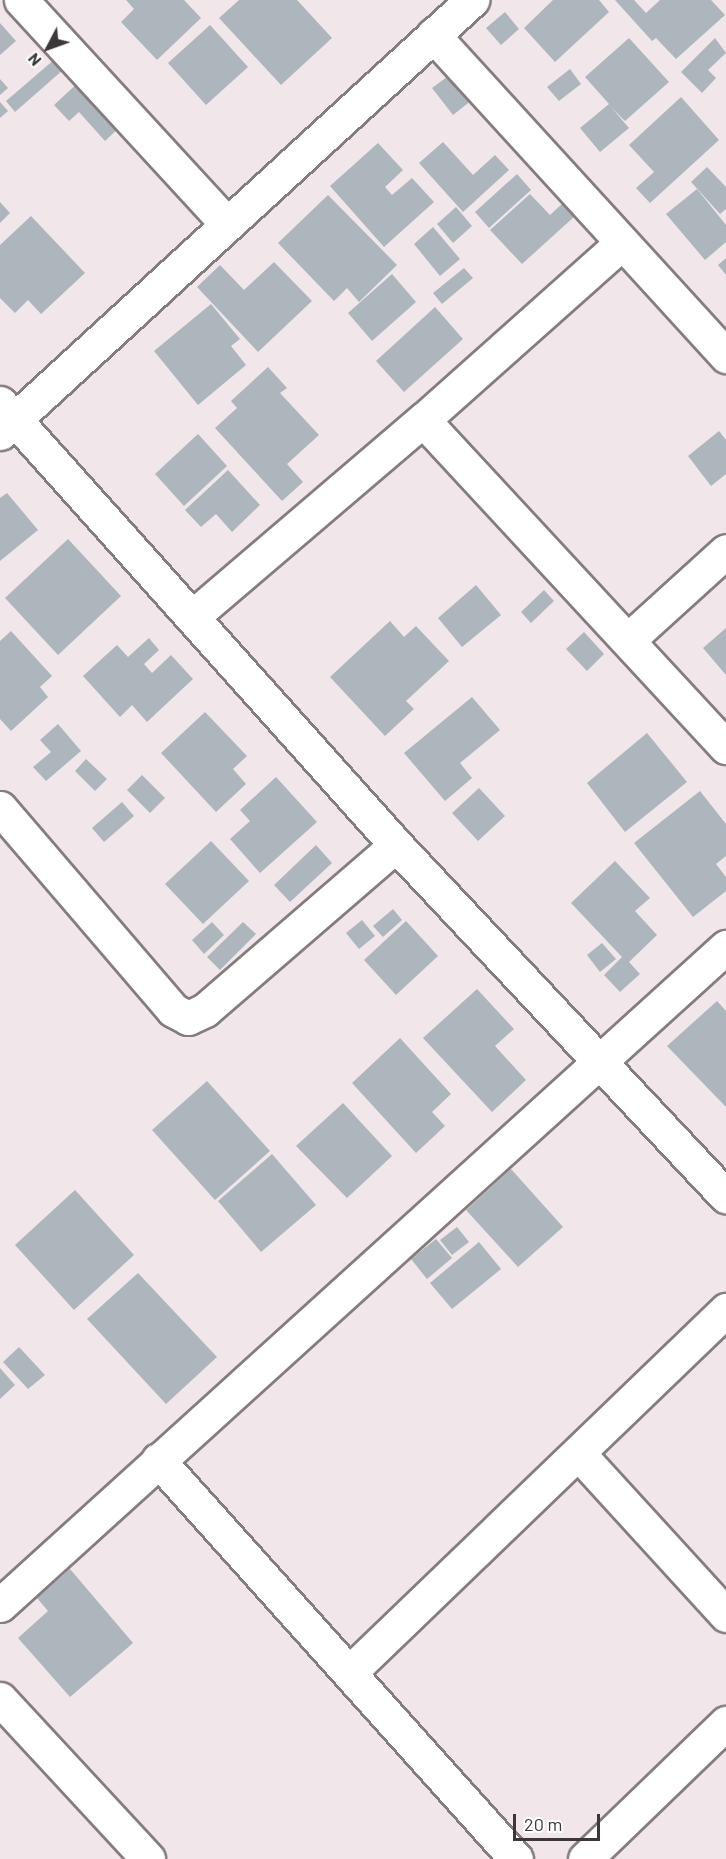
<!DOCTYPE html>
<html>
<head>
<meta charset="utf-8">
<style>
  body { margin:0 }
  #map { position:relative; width:726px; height:1859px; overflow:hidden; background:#f1e6ea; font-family:Barlow,sans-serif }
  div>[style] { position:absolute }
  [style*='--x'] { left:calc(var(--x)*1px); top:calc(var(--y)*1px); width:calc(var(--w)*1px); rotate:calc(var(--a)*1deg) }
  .building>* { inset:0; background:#adb6bc }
  .roads { filter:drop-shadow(2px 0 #857c7f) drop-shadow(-2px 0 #857c7f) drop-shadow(0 2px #857c7f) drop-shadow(0 -2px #857c7f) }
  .minor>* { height:33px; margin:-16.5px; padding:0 16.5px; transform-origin:16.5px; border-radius:16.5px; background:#fff }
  span { translate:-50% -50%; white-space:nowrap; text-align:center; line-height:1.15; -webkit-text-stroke:6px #fff; paint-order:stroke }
  .north { position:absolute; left:18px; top:18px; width:60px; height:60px; -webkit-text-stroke:4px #fff; paint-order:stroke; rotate:229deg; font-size:16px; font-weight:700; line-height:24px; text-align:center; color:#3c3739 }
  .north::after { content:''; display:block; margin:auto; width:21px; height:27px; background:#3c3739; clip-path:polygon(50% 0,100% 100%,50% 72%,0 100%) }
  .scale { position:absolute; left:513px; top:1814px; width:87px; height:27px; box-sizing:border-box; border:3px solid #3c3739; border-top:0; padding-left:8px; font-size:18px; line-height:21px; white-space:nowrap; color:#3c3739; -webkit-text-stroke:4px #fff; paint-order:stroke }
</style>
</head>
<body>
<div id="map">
  <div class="building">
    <div style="clip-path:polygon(126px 0,184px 0,201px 18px,157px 60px,121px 22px,134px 9px)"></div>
    <div style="clip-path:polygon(239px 0,297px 0,332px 38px,281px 85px,219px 18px)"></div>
    <div style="clip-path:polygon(553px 0,599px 0,609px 12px,555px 62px,524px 28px)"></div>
    <div style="clip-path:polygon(615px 0,634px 0,646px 13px,660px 0,711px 0,725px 15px,676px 59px,656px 38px,652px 41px)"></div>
    <div style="clip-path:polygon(505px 12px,519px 29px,501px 45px,486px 28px)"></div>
    <div style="clip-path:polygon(0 23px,16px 41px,0 55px)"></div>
    <div style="clip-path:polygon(210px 25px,248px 67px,206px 105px,168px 63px)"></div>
    <div style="clip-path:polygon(629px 38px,669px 82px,625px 121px,611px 107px,629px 128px,600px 152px,580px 128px,609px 104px,585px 77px)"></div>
    <div style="clip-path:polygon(715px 38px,726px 53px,708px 70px,716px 78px,702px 93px,681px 72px)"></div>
    <div style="clip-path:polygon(55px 59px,64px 69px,15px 112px,6px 101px)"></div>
    <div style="clip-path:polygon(570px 69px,581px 84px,559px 101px,547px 87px)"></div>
    <div style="clip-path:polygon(451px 74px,472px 100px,453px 115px,432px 88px)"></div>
    <div style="clip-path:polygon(0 79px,8px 88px,0 95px)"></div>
    <div style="clip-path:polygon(81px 80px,122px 125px,105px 141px,79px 112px,69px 121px,54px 105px)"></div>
    <div style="clip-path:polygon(681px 97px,719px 140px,650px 203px,636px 188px,654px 172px,629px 145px)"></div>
    <div style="clip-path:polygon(0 102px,8px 111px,0 118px)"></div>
    <div style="clip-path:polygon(443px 142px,473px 175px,495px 155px,509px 170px,463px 212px,419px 163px)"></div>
    <div style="clip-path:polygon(378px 143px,403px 170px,385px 187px,392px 195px,412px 178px,434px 202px,384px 247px,330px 186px)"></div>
    <div style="clip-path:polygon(707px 167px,726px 187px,726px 209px,720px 214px,691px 182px)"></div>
    <div style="clip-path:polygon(517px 174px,531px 190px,489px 228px,475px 212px)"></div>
    <div style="clip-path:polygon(697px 189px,726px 225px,726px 242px,705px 260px,666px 214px)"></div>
    <div style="clip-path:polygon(530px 194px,550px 215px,563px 203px,575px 216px,522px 264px,490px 230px)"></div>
    <div style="clip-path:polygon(328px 195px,397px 265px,359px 302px,347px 288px,334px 301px,278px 243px)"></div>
    <div style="clip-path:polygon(0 202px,10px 213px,0 223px)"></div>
    <div style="clip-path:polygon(456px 207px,472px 226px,453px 243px,437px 224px)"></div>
    <div style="clip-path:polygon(31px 216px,85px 273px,41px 314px,28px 300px,15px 313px,0 298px,0 245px)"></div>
    <div style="clip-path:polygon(433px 227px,460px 259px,440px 276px,414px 244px)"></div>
    <div style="clip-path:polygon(726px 258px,726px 275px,718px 265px)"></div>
    <div style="clip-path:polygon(274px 262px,312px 301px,258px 352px,197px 287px,220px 265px,244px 290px)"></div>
    <div style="clip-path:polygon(464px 268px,473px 278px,442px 304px,433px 293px)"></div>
    <div style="clip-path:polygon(392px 274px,416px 302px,372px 341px,348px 313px)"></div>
    <div style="clip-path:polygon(211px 304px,240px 339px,231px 346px,246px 365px,198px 405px,154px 351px)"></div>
    <div style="clip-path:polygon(435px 307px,463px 339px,404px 392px,376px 361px)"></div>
    <div style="clip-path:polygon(268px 367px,287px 388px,280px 393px,319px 435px,287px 464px,303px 482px,282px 501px,215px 428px,237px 408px,231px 401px)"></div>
    <div style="clip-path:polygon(719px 431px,726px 440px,726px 474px,711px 486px,688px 456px)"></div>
    <div style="clip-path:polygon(198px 434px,227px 466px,184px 506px,155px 474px)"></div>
    <div style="clip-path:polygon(228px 470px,260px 505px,232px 532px,216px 514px,201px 527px,185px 510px)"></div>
    <div style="clip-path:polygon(7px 493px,38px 530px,0 561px,0 498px)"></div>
    <div style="clip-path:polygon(68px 539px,121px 596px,58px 655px,5px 598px)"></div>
    <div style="clip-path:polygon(476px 585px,501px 615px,462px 647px,438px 618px)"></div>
    <div style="clip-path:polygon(544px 590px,554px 601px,531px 623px,521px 612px)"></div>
    <div style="clip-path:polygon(390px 621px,404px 637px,416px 626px,449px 661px,406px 701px,414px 709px,385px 736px,330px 677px)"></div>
    <div style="clip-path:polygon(726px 628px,726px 675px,703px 648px)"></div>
    <div style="clip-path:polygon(11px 631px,52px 676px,40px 687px,48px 697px,11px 731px,0 719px,0 641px)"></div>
    <div style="clip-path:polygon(584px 632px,604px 654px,587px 671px,566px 649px)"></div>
    <div style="clip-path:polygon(149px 638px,159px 650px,144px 664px,152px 673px,171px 655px,193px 679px,147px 722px,132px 705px,120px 717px,83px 676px,117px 645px,128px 657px)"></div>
    <div style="clip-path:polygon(472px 697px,500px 730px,460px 763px,472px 778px,445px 801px,404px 753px)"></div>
    <div style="clip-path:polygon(205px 712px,247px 756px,233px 769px,246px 784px,216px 812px,161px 753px)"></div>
    <div style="clip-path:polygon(58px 724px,81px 751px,46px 781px,33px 767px,51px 752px,40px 740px)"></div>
    <div style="clip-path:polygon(647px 733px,687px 782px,625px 832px,587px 783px)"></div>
    <div style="clip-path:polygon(86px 759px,107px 779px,95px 791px,75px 771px)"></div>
    <div style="clip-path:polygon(142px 775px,165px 798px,150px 813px,127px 790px)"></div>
    <div style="clip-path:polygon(276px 777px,317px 822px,260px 873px,230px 839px,250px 821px,240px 810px)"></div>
    <div style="clip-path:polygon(479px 788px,505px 816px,478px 841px,452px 813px)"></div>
    <div style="clip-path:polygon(700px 791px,726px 824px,726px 856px,716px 864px,726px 877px,726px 891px,693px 917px,634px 843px)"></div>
    <div style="clip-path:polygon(122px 802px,134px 816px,104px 842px,92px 828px)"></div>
    <div style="clip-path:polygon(211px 841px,249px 881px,203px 924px,165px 884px)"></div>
    <div style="clip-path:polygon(316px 845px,332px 863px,290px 902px,274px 885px)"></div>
    <div style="clip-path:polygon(615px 861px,650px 898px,635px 911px,657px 935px,629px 962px,640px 974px,620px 992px,604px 975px,622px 957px,571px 903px)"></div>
    <div style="clip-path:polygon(393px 909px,402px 920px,383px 937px,373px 926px)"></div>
    <div style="clip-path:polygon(362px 920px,375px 936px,359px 949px,346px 933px)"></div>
    <div style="clip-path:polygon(406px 921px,438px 956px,396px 995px,364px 960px)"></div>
    <div style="clip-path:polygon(212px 922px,224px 935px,204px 954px,192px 940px)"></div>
    <div style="clip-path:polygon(243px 922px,256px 934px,220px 970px,207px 957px)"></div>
    <div style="clip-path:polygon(602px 943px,616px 959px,600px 972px,587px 955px)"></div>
    <div style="clip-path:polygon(477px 989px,514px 1029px,495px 1046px,526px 1080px,492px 1112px,423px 1038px)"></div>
    <div style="clip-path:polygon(717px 1001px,726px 1011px,726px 1107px,667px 1046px)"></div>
    <div style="clip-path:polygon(400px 1038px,451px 1094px,432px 1112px,445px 1126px,416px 1153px,352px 1083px)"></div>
    <div style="clip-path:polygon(207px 1081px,270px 1151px,215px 1200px,152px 1130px)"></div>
    <div style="clip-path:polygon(343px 1103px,392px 1156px,347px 1198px,296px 1146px)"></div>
    <div style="clip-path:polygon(272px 1154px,316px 1205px,261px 1252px,218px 1201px)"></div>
    <div style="clip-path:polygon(511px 1169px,563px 1227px,518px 1267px,466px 1210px)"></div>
    <div style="clip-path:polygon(75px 1190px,134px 1255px,74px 1310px,15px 1245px)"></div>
    <div style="clip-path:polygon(457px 1227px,469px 1242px,452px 1255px,440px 1240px)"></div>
    <div style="clip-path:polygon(436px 1239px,452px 1258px,427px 1279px,411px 1259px)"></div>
    <div style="clip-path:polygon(479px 1242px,501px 1269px,452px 1309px,430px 1283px)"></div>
    <div style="clip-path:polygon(138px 1273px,217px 1357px,166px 1404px,87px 1319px)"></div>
    <div style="clip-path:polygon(19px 1347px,45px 1375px,28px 1389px,3px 1362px)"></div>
    <div style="clip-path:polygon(0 1368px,15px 1385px,0 1399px)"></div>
    <div style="clip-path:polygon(70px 1569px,133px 1643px,70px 1697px,18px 1638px,48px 1611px,37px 1598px)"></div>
  </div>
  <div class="roads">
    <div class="minor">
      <div style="--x:21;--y:0;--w:303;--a:47.4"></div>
      <div style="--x:433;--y:35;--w:435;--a:47.6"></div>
      <div style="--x:0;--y:403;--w:593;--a:48.14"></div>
      <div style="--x:396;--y:845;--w:482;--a:46.8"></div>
      <div style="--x:423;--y:420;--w:446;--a:47.2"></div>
      <div style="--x:0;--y:433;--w:641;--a:-42.53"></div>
      <div style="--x:192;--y:617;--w:304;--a:-40.5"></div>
      <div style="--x:423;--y:420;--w:266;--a:-41.7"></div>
      <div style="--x:628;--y:640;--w:132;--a:-42.2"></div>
      <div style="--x:0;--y:808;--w:266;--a:49.4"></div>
      <div style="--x:173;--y:1010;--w:17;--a:28"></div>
      <div style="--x:188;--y:1018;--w:19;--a:-25"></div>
      <div style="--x:205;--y:1010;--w:252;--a:-40.8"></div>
      <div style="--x:579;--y:1454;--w:218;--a:47.6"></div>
      <div style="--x:158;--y:1460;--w:536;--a:48.1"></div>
      <div style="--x:0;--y:1605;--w:980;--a:-42.19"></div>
      <div style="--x:351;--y:1671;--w:521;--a:-43.91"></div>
      <div style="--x:0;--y:1699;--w:218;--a:47.2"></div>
      <div style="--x:585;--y:1859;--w:196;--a:-44"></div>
    </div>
  </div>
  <div class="north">N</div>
  <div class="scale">20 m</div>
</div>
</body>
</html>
